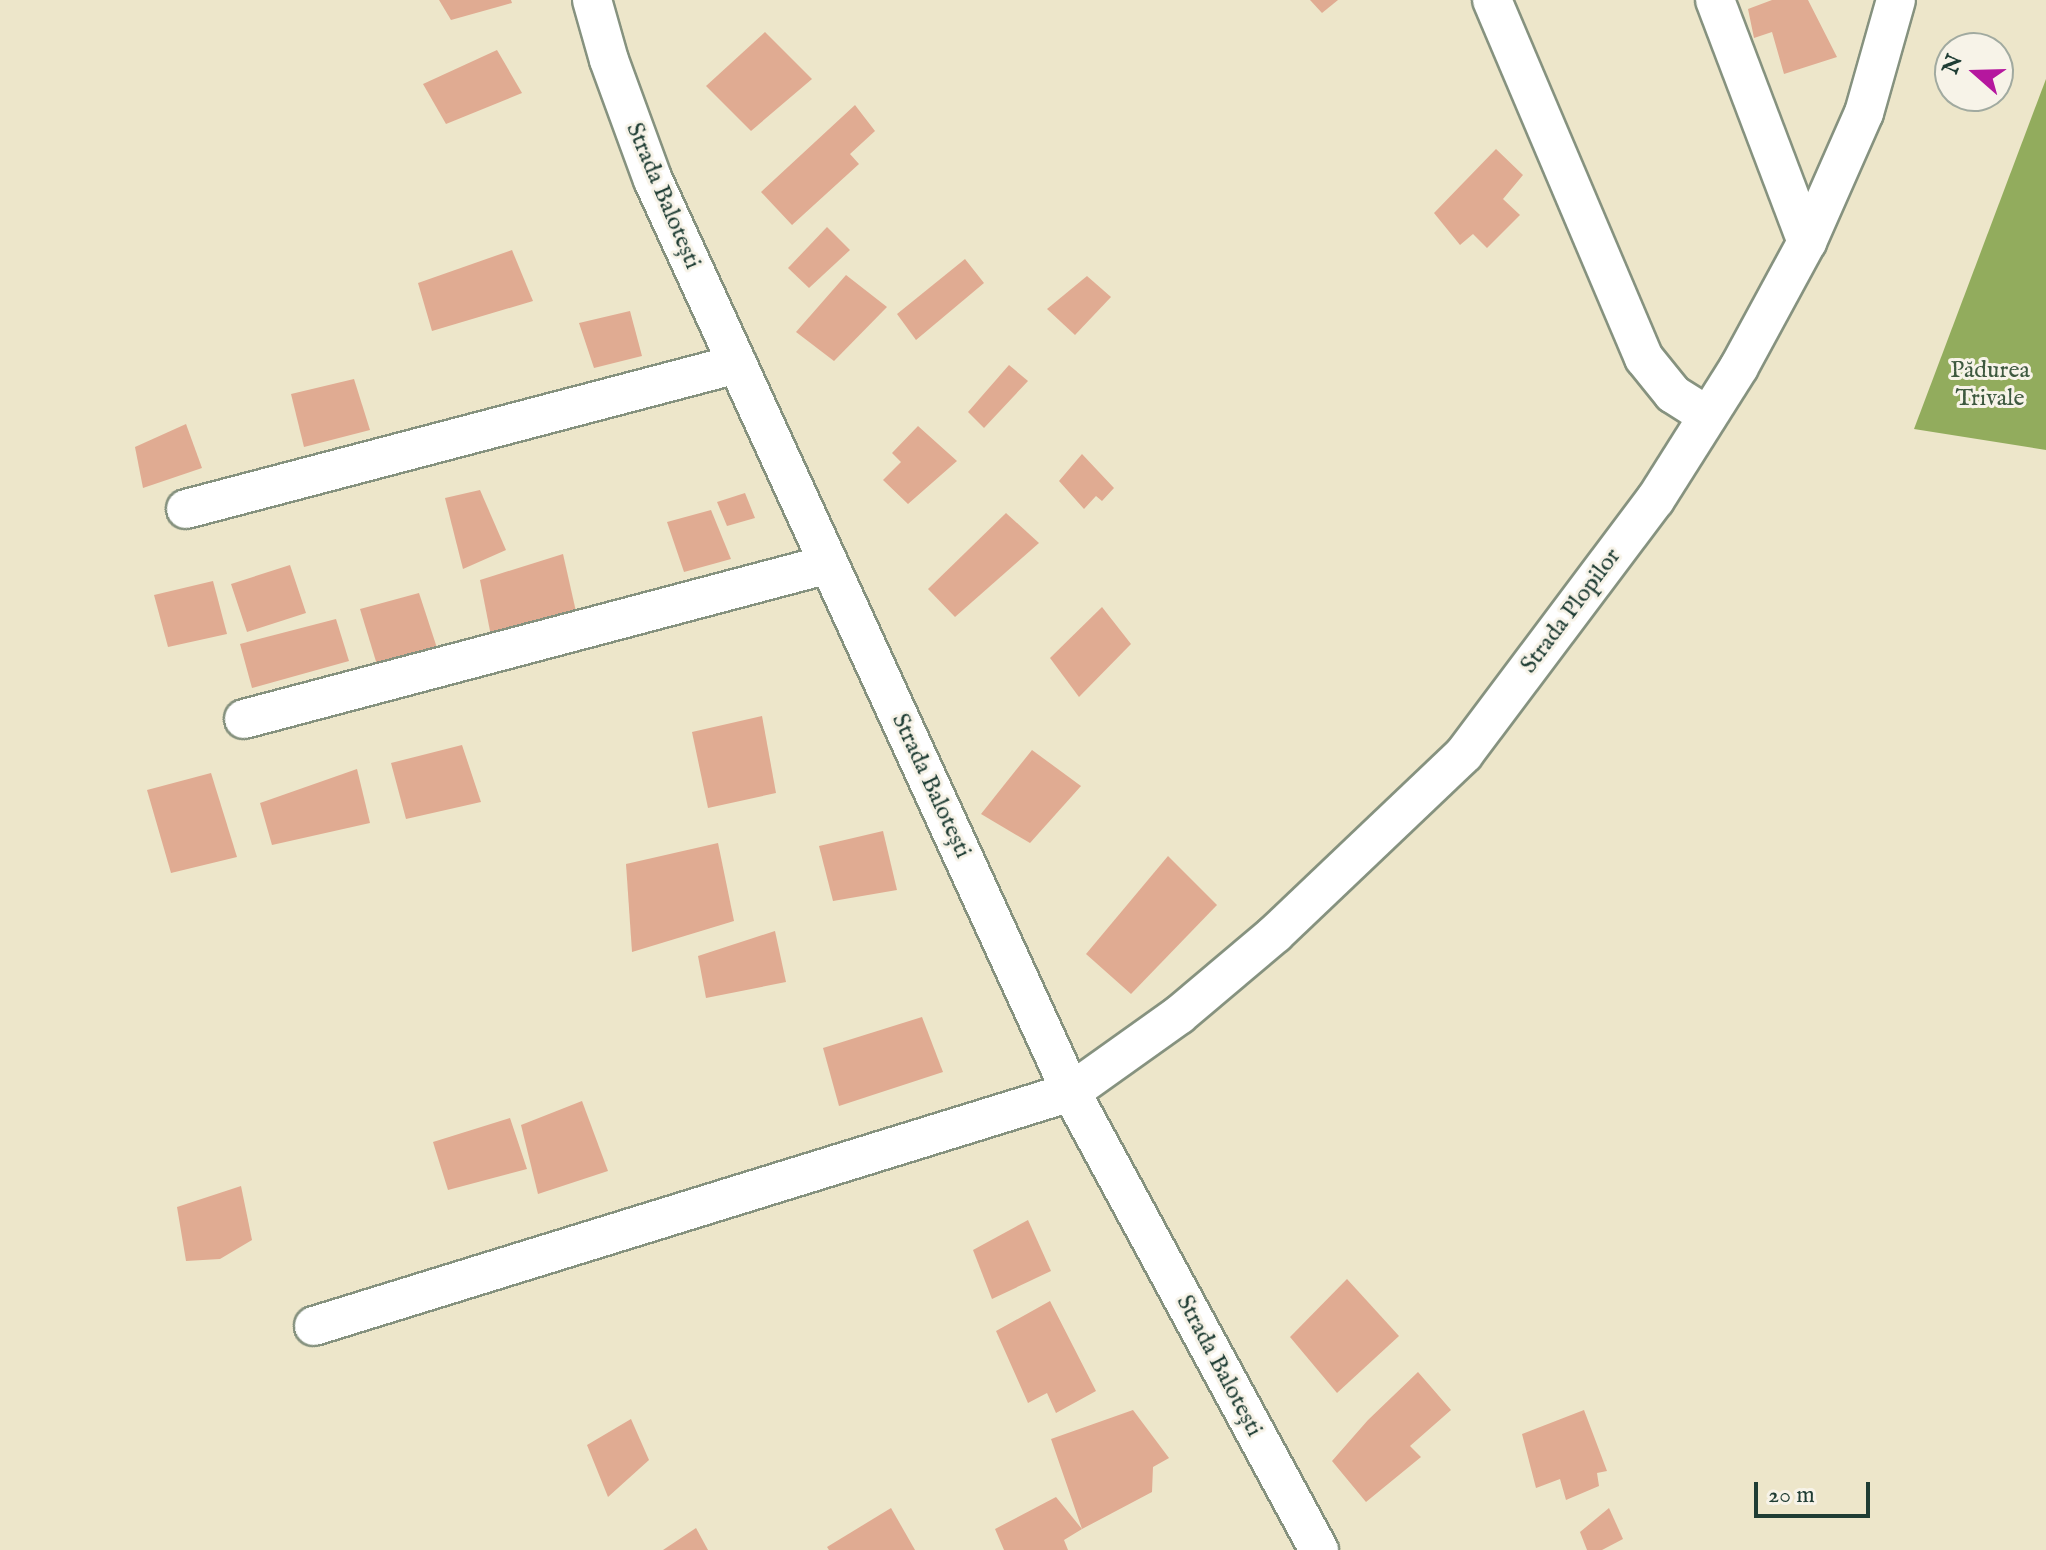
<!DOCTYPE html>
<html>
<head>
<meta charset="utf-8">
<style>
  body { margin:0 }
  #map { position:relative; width:2046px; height:1550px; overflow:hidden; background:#ede6ca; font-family:"IM FELL English",serif }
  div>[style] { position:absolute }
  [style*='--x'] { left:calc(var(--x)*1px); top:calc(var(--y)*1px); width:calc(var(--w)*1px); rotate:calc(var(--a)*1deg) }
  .forest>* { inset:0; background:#92ac5d }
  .building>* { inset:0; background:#e0ab92 }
  .roads { filter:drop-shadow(2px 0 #86927f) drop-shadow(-2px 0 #86927f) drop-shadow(0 2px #86927f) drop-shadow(0 -2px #86927f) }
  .minor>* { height:38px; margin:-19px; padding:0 19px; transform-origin:19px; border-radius:19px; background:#fff }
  span { translate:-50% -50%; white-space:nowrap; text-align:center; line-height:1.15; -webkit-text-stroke:6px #f7f3e8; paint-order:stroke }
  .street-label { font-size:24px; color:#1f3d34 }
  .park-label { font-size:24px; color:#3e593f }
  .north { position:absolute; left:1934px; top:32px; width:80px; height:80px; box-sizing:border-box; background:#f7f3e8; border:2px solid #a1aaa0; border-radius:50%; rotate:290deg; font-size:22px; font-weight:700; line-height:32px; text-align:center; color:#1f3d34 }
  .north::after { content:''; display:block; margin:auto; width:28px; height:36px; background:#b5179e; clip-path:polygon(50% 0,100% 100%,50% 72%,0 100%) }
  .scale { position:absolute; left:1754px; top:1482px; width:116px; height:36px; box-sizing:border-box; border:4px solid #1f3d34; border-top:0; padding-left:10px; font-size:24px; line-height:28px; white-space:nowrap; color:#1f3d34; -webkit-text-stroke:6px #f7f3e8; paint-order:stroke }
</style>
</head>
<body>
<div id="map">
  <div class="forest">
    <div style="clip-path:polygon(2046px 79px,2046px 450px,1914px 429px)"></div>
  </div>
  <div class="building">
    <div style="clip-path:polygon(439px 0,511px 0,512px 3px,451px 20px)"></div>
    <div style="clip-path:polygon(1310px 0,1338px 0,1322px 13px)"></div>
    <div style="clip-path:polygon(1772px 0,1808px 0,1837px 57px,1784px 74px,1772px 32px,1754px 38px,1748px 9px)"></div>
    <div style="clip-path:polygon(765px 32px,812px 79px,751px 131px,706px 86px)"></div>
    <div style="clip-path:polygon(497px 50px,522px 93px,446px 124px,423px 84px)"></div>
    <div style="clip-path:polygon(855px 105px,875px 131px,850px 154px,859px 164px,792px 225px,761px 192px)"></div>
    <div style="clip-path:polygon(1496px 149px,1523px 175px,1503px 199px,1520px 215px,1487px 248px,1473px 234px,1460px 245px,1434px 213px)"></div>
    <div style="clip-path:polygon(827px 227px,850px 250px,809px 288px,788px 268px)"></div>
    <div style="clip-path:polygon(512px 250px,533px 301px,432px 331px,418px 283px)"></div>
    <div style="clip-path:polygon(965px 259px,984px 283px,916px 340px,897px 314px)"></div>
    <div style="clip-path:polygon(846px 275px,887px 307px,834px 361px,796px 332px)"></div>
    <div style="clip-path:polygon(1087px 276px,1111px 297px,1075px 335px,1047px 309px)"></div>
    <div style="clip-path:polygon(630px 311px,642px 356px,594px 368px,579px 323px)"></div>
    <div style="clip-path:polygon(1009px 365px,1028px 381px,984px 428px,968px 412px)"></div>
    <div style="clip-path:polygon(354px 379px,370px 430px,304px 447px,291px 394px)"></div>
    <div style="clip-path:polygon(186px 424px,202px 468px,143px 488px,135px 447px)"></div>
    <div style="clip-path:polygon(918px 426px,957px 461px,908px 504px,883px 480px,901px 462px,892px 453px)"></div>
    <div style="clip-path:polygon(1082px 454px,1114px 488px,1102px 501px,1096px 496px,1084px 509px,1059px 481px)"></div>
    <div style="clip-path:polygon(480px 490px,506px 550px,463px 569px,445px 498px)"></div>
    <div style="clip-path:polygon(745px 493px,755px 518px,727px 526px,717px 502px)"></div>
    <div style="clip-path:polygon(711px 510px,731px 559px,684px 572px,667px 522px)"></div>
    <div style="clip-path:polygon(1006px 513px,1039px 543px,955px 617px,928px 589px)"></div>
    <div style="clip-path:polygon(563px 554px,577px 616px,491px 636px,480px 580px)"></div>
    <div style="clip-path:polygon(290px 565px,306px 613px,247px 632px,231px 584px)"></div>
    <div style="clip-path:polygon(213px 581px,227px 634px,168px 647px,154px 595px)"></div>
    <div style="clip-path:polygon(419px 593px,438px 651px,378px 668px,360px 609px)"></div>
    <div style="clip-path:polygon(1102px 607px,1131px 644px,1079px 697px,1050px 658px)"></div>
    <div style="clip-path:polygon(336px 619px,349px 661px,252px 688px,240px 644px)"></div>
    <div style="clip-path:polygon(762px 716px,776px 793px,708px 808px,692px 732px)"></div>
    <div style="clip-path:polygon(462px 745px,481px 802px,406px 819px,391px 763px)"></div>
    <div style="clip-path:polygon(1032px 750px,1081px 786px,1030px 843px,981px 814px)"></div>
    <div style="clip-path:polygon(357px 769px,370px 823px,272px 845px,260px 803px)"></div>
    <div style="clip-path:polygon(211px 773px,237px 857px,171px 873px,147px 790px)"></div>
    <div style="clip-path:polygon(883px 831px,897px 890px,833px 901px,819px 846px)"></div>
    <div style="clip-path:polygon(718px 843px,734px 921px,632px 952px,626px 864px)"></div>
    <div style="clip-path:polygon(1168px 856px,1217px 905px,1131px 994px,1086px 954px)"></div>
    <div style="clip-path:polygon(775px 931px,786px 982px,706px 998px,698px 956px)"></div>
    <div style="clip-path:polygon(922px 1017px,943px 1072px,839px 1106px,823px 1048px)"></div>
    <div style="clip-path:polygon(582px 1101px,608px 1171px,538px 1194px,521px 1125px)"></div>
    <div style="clip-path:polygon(510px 1118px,527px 1169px,448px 1190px,433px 1142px)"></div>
    <div style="clip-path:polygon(241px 1186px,252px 1240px,220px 1259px,186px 1261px,177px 1207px)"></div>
    <div style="clip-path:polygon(1028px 1220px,1051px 1271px,992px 1299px,973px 1250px)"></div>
    <div style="clip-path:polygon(1347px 1279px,1399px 1336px,1337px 1393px,1290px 1337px)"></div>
    <div style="clip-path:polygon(1050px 1301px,1096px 1391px,1056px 1413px,1047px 1393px,1028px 1403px,996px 1331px)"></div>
    <div style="clip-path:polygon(1418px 1372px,1451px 1410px,1410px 1446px,1421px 1457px,1366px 1502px,1332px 1461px,1368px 1420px)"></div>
    <div style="clip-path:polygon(1133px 1410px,1169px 1458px,1153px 1467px,1152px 1492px,1082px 1529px,1051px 1439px)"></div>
    <div style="clip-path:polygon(1584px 1410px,1607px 1471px,1597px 1473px,1599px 1486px,1566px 1500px,1560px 1479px,1536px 1488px,1522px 1434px)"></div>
    <div style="clip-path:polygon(631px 1419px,649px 1460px,608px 1497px,587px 1445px)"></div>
    <div style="clip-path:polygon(1056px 1497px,1082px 1529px,1064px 1540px,1068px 1550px,1004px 1550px,995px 1529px)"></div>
    <div style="clip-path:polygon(891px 1508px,915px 1550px,829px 1550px,827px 1547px)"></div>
    <div style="clip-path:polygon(1609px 1508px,1623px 1539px,1602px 1550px,1587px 1550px,1580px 1532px)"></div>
    <div style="clip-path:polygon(696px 1528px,708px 1550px,663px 1550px)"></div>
  </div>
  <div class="roads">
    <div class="minor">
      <div style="--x:592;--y:0;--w:62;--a:74.2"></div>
      <div style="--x:609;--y:60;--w:128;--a:69.9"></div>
      <div style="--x:653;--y:180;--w:1003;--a:65.38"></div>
      <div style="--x:1071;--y:1092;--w:521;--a:61.57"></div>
      <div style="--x:1492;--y:0;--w:389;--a:67"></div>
      <div style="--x:1644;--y:358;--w:46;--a:51.1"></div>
      <div style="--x:1673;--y:394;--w:41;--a:32.2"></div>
      <div style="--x:1715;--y:0;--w:259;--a:69.2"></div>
      <div style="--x:186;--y:509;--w:570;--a:-14.74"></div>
      <div style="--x:244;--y:719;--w:605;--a:-14.84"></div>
      <div style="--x:314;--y:1326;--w:792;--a:-17.18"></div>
      <div style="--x:1071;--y:1092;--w:133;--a:-35.5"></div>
      <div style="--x:1179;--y:1015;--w:126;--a:-40.2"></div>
      <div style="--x:1275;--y:934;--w:261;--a:-43.6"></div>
      <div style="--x:1464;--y:754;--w:318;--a:-53.1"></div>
      <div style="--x:1655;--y:500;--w:157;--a:-57.7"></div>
      <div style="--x:1739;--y:367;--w:142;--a:-61.5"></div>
      <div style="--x:1807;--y:242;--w:141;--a:-66.2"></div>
      <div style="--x:1864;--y:113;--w:117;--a:-74.2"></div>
    </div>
  </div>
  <div class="street-label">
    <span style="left:663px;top:196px;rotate:67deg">Strada Balotești</span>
    <span style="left:1571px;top:611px;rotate:-53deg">Strada Plopilor</span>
    <span style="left:931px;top:786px;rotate:65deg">Strada Balotești</span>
    <span style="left:1219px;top:1366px;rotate:62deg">Strada Balotești</span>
  </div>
  <div class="park-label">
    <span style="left:1990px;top:385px">Pădurea<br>Trivale</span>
  </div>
  <div class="north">N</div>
  <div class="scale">20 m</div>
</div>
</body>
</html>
